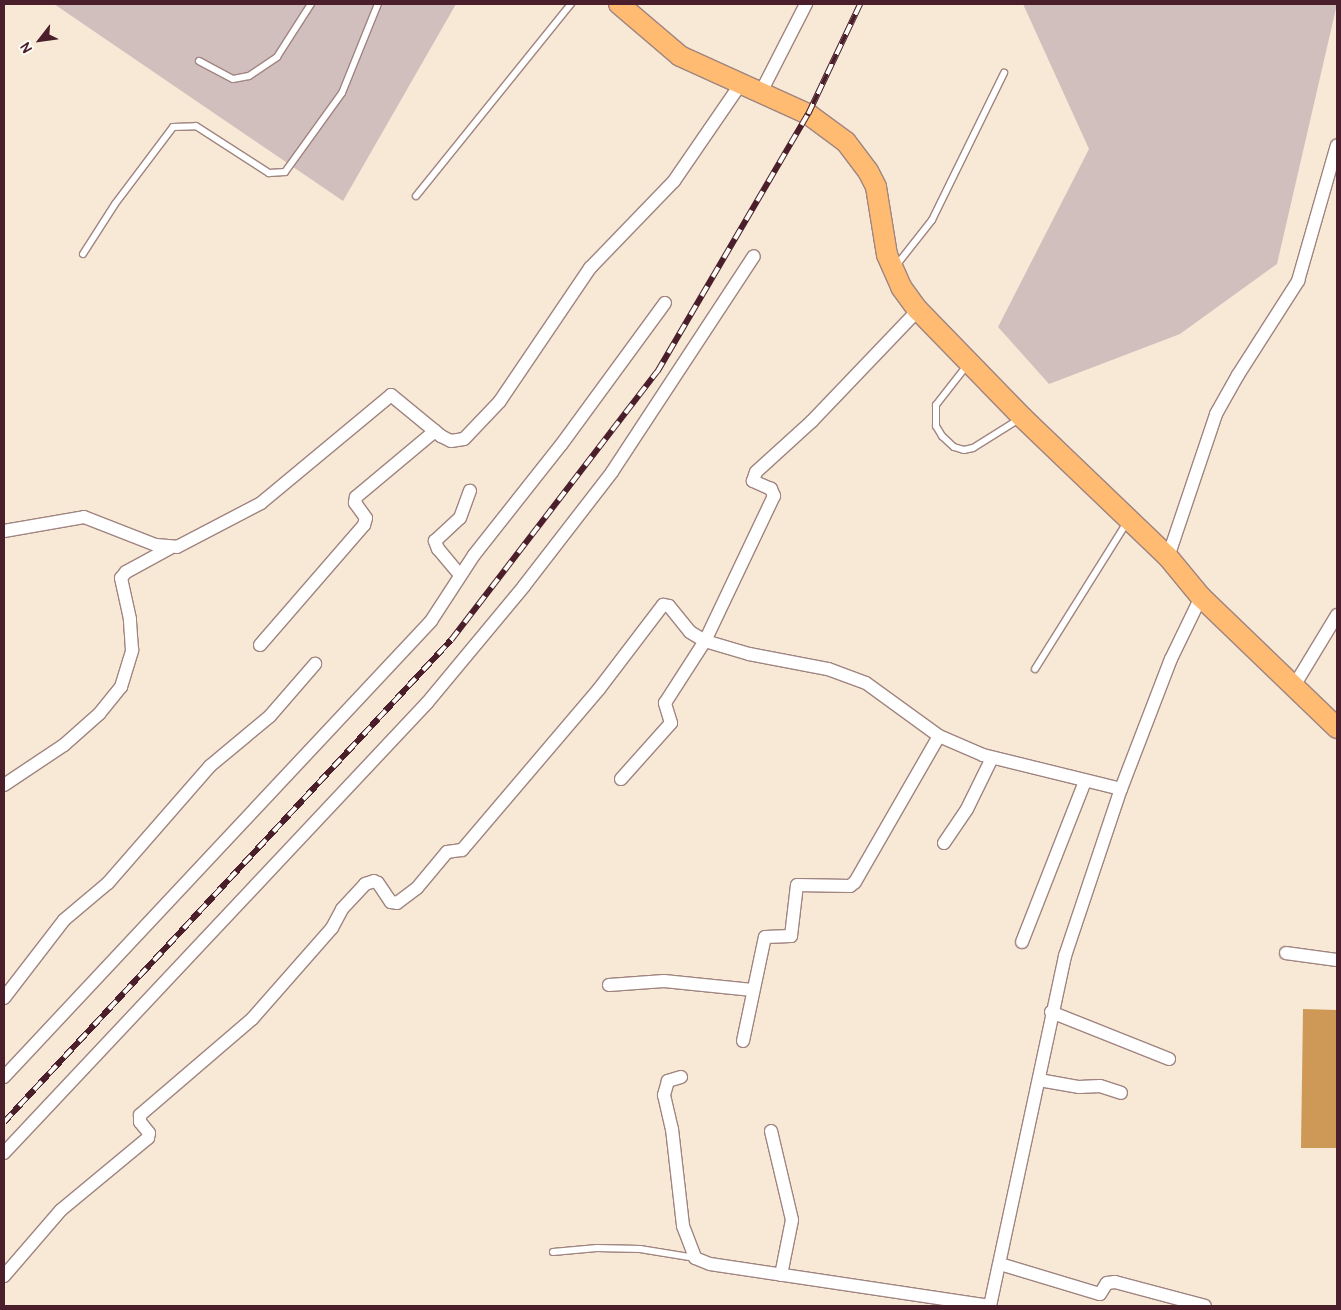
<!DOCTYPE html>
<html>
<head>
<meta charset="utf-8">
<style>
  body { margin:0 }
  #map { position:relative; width:1341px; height:1310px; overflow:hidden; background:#f7e9d6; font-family:Pangolin,sans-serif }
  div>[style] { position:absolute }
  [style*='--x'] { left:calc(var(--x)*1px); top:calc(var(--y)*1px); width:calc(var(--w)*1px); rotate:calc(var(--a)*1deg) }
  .industrial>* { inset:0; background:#d1bfbe }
  .building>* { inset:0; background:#ce9956 }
  .roads { filter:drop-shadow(1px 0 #a08480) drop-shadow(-1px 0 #a08480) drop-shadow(0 1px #a08480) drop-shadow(0 -1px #a08480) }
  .service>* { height:6px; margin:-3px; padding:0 3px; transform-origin:3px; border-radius:3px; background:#fff }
  .minor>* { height:12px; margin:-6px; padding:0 6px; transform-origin:6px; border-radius:6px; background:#fff }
  .primary>* { height:20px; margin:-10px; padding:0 10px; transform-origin:10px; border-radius:10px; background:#ffbb71 }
  .rail>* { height:5.5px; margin-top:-2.75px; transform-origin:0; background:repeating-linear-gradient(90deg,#fdfcf7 0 11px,#4a1f2b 0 22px); box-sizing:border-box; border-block:1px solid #4a1f2b }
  span { translate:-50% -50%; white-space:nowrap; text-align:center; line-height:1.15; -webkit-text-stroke:5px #fdfcf7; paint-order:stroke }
  .frame { position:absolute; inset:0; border:5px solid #4a1f2b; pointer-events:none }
  .north { position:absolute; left:15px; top:15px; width:50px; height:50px; -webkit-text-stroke:4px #fdfcf7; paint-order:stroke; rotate:240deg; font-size:14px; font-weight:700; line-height:20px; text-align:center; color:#4a1f2b }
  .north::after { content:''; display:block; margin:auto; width:18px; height:22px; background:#4a1f2b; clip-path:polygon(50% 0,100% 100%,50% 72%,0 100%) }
</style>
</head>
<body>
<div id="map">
  <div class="industrial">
    <div style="clip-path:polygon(54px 4px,456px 4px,343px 201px)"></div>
    <div style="clip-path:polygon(1023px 4px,1337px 4px,1277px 264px,1180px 334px,1049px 384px,998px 327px,1089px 149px)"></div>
  </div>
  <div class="building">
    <div style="clip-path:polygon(1303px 1009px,1337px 1010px,1337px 1148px,1301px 1148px)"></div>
  </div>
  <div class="roads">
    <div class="service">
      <div style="--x:199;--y:61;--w:38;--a:28"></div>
      <div style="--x:233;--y:79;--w:16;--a:-11"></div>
      <div style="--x:249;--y:76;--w:34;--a:-34"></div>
      <div style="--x:277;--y:57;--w:63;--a:-57.3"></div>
      <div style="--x:416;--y:196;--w:247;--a:-51.1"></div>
      <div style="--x:83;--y:254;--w:59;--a:-57.4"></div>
      <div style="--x:115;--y:204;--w:96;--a:-53"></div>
      <div style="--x:173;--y:127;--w:23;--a:-2"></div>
      <div style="--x:196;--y:126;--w:87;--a:32.8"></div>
      <div style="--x:269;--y:173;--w:16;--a:-4"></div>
      <div style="--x:285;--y:172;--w:97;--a:-54.2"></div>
      <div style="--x:342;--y:93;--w:96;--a:-68"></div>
      <div style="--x:895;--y:267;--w:60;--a:-51.8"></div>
      <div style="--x:932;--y:220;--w:164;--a:-63.9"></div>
      <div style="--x:968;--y:364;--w:52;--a:128"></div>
      <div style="--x:936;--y:405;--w:21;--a:90"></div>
      <div style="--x:936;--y:426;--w:12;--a:59"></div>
      <div style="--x:942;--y:436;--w:16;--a:43"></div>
      <div style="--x:954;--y:447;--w:10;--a:17"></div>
      <div style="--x:964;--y:450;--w:9;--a:-13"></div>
      <div style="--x:973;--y:448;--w:57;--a:-32"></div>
      <div style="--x:1035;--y:669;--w:175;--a:-57.9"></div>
      <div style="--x:553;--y:1252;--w:44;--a:-5.2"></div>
      <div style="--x:597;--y:1248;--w:43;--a:1.3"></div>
      <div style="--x:640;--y:1249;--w:56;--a:9.3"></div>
    </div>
    <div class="minor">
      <div style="--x:760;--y:94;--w:101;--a:-62.9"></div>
      <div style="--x:4;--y:531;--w:81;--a:-9.9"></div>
      <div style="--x:84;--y:517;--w:77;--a:21.3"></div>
      <div style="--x:156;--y:545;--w:21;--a:5"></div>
      <div style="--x:177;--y:547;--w:95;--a:-27.6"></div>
      <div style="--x:261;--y:503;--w:169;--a:-39.7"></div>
      <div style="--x:391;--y:395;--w:65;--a:39.4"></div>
      <div style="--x:441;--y:436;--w:11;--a:27"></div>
      <div style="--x:451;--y:441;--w:13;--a:-9"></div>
      <div style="--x:464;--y:439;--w:52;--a:-46.5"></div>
      <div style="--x:500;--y:401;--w:161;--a:-55.9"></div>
      <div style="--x:590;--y:268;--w:121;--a:-46"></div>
      <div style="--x:674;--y:181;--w:116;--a:-55.5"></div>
      <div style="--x:1168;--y:557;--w:151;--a:-71.4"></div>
      <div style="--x:1216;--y:414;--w:45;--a:-60.6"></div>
      <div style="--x:1238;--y:375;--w:112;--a:-57.4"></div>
      <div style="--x:1298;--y:281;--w:141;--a:-74"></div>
      <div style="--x:460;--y:575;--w:34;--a:-130"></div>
      <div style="--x:438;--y:549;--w:9;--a:-111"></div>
      <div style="--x:435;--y:541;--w:34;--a:-43"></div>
      <div style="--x:460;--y:518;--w:29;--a:-70"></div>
      <div style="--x:260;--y:645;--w:159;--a:-49.1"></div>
      <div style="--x:364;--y:525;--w:7;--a:-74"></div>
      <div style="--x:366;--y:518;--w:19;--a:-126"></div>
      <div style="--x:355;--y:503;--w:6;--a:-81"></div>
      <div style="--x:356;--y:497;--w:103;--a:-39.9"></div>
      <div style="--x:1294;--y:686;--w:83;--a:-58.8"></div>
      <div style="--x:621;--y:779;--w:75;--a:-48.2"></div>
      <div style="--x:671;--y:723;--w:21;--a:-107"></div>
      <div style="--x:665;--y:703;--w:74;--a:-57.2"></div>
      <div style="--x:705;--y:641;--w:161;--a:-64.6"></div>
      <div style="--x:774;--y:496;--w:8;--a:-113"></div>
      <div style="--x:771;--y:489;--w:20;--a:-156"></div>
      <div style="--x:753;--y:481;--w:9;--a:-72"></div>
      <div style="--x:756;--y:472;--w:76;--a:-42.3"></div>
      <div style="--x:812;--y:421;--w:153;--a:-46.3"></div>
      <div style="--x:4;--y:785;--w:72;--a:-33.7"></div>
      <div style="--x:64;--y:745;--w:47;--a:-41.5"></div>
      <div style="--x:99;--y:714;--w:35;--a:-51"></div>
      <div style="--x:121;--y:687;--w:39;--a:-73"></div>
      <div style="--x:132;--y:650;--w:31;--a:-94"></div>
      <div style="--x:130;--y:619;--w:42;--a:-102.4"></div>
      <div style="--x:121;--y:578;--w:8;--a:-50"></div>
      <div style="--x:126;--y:572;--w:50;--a:-28.6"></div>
      <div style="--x:944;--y:843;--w:41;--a:-55.9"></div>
      <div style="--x:967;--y:809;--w:57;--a:-63.9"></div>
      <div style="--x:1022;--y:942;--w:173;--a:-68.6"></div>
      <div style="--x:1286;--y:953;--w:51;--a:7.8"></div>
      <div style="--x:609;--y:985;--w:55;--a:-4.2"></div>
      <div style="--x:664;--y:981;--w:89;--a:5.8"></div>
      <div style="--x:4;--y:998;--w:98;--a:-52.4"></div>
      <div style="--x:64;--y:920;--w:57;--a:-40.1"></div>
      <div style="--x:108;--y:883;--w:155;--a:-48.9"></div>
      <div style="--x:210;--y:766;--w:78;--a:-39.8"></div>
      <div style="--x:270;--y:716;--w:69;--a:-49.1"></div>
      <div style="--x:1051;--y:1012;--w:127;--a:21.7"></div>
      <div style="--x:743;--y:1041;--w:106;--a:-78.1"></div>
      <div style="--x:765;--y:937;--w:26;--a:-2"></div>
      <div style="--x:791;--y:936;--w:51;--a:-83.3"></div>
      <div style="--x:797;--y:885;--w:53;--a:1.1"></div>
      <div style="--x:850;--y:886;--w:6;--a:-39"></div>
      <div style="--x:855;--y:882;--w:168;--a:-60.1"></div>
      <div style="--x:4;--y:1077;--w:625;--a:-46.88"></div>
      <div style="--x:431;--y:621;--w:79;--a:-56.9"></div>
      <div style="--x:474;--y:555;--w:140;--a:-51.7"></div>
      <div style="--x:561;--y:445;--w:176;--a:-53.8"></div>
      <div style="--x:681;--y:1077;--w:14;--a:163"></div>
      <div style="--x:668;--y:1081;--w:15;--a:106"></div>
      <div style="--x:664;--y:1095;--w:35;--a:77"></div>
      <div style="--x:672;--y:1129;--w:98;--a:83.5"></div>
      <div style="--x:683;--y:1226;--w:34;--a:69"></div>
      <div style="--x:695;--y:1258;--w:16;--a:22"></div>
      <div style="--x:710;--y:1264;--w:283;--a:8.5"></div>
      <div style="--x:1039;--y:1080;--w:41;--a:9.9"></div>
      <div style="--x:1079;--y:1087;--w:21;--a:-3"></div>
      <div style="--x:1100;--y:1086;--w:22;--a:18"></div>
      <div style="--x:771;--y:1131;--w:91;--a:76.7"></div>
      <div style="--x:792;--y:1220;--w:56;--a:101.3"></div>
      <div style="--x:4;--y:1153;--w:618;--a:-46.77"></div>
      <div style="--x:427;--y:703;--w:152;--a:-50.3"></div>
      <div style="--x:524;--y:586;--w:144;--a:-52.3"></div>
      <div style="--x:612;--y:472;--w:258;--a:-56.7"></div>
      <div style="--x:1000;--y:1264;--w:104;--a:16.7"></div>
      <div style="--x:1100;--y:1294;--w:13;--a:-58"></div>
      <div style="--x:1107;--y:1283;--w:8;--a:-7"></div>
      <div style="--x:1115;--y:1282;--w:93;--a:14.9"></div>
      <div style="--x:4;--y:1276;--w:87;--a:-49.2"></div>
      <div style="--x:61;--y:1210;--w:113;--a:-39.6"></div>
      <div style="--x:148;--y:1138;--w:5;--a:-79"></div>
      <div style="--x:149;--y:1133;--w:14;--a:-129"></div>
      <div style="--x:140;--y:1122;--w:7;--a:-90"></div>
      <div style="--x:140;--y:1115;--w:148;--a:-40.6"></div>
      <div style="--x:252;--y:1019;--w:121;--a:-48.7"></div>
      <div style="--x:332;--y:928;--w:21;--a:-62"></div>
      <div style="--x:342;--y:909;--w:34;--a:-47"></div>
      <div style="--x:365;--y:884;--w:9;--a:-18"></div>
      <div style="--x:374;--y:881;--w:4;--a:27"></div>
      <div style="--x:378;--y:883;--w:23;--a:56"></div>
      <div style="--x:391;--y:902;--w:6;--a:9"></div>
      <div style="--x:397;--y:903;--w:25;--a:-37"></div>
      <div style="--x:417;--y:888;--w:47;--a:-50.2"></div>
      <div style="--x:447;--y:852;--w:15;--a:-8"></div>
      <div style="--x:462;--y:850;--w:211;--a:-49.6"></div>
      <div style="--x:599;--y:689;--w:106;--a:-52.7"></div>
      <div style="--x:663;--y:605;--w:6;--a:9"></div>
      <div style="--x:669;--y:606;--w:33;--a:51"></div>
      <div style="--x:690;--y:632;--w:17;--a:31"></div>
      <div style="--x:705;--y:641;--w:46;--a:16.5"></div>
      <div style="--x:749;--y:654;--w:80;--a:10.8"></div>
      <div style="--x:828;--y:669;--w:40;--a:20.2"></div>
      <div style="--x:866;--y:683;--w:90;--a:36"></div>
      <div style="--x:939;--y:736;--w:48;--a:23.4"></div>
      <div style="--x:983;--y:755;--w:142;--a:13.8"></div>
      <div style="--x:990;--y:1306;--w:358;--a:-77.9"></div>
      <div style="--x:1065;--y:956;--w:176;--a:-71.5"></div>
      <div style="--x:1121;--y:789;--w:139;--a:-69"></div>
      <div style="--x:1171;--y:659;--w:69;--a:-64.2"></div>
    </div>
    <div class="primary">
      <div style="--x:619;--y:4;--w:80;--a:40.4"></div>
      <div style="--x:680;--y:56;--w:141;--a:24.4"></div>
      <div style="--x:808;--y:114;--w:47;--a:36.4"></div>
      <div style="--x:846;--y:142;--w:36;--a:53"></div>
      <div style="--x:868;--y:171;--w:18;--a:63"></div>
      <div style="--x:876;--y:187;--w:69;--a:80.8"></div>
      <div style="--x:887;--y:255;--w:35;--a:66"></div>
      <div style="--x:901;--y:287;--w:29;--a:54"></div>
      <div style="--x:918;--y:310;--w:149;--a:45.8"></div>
      <div style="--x:1022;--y:417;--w:202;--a:43.8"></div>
      <div style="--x:1168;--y:557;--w:52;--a:50.5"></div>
      <div style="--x:1201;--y:597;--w:189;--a:43.9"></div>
    </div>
  </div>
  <div class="rail">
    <div style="--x:4;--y:1122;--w:657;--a:-47.16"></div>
    <div style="--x:451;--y:640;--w:338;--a:-52.5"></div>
    <div style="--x:657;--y:372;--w:299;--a:-59.7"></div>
    <div style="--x:808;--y:114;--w:122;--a:-64.7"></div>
  </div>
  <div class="frame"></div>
  <div class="north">N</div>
</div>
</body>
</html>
